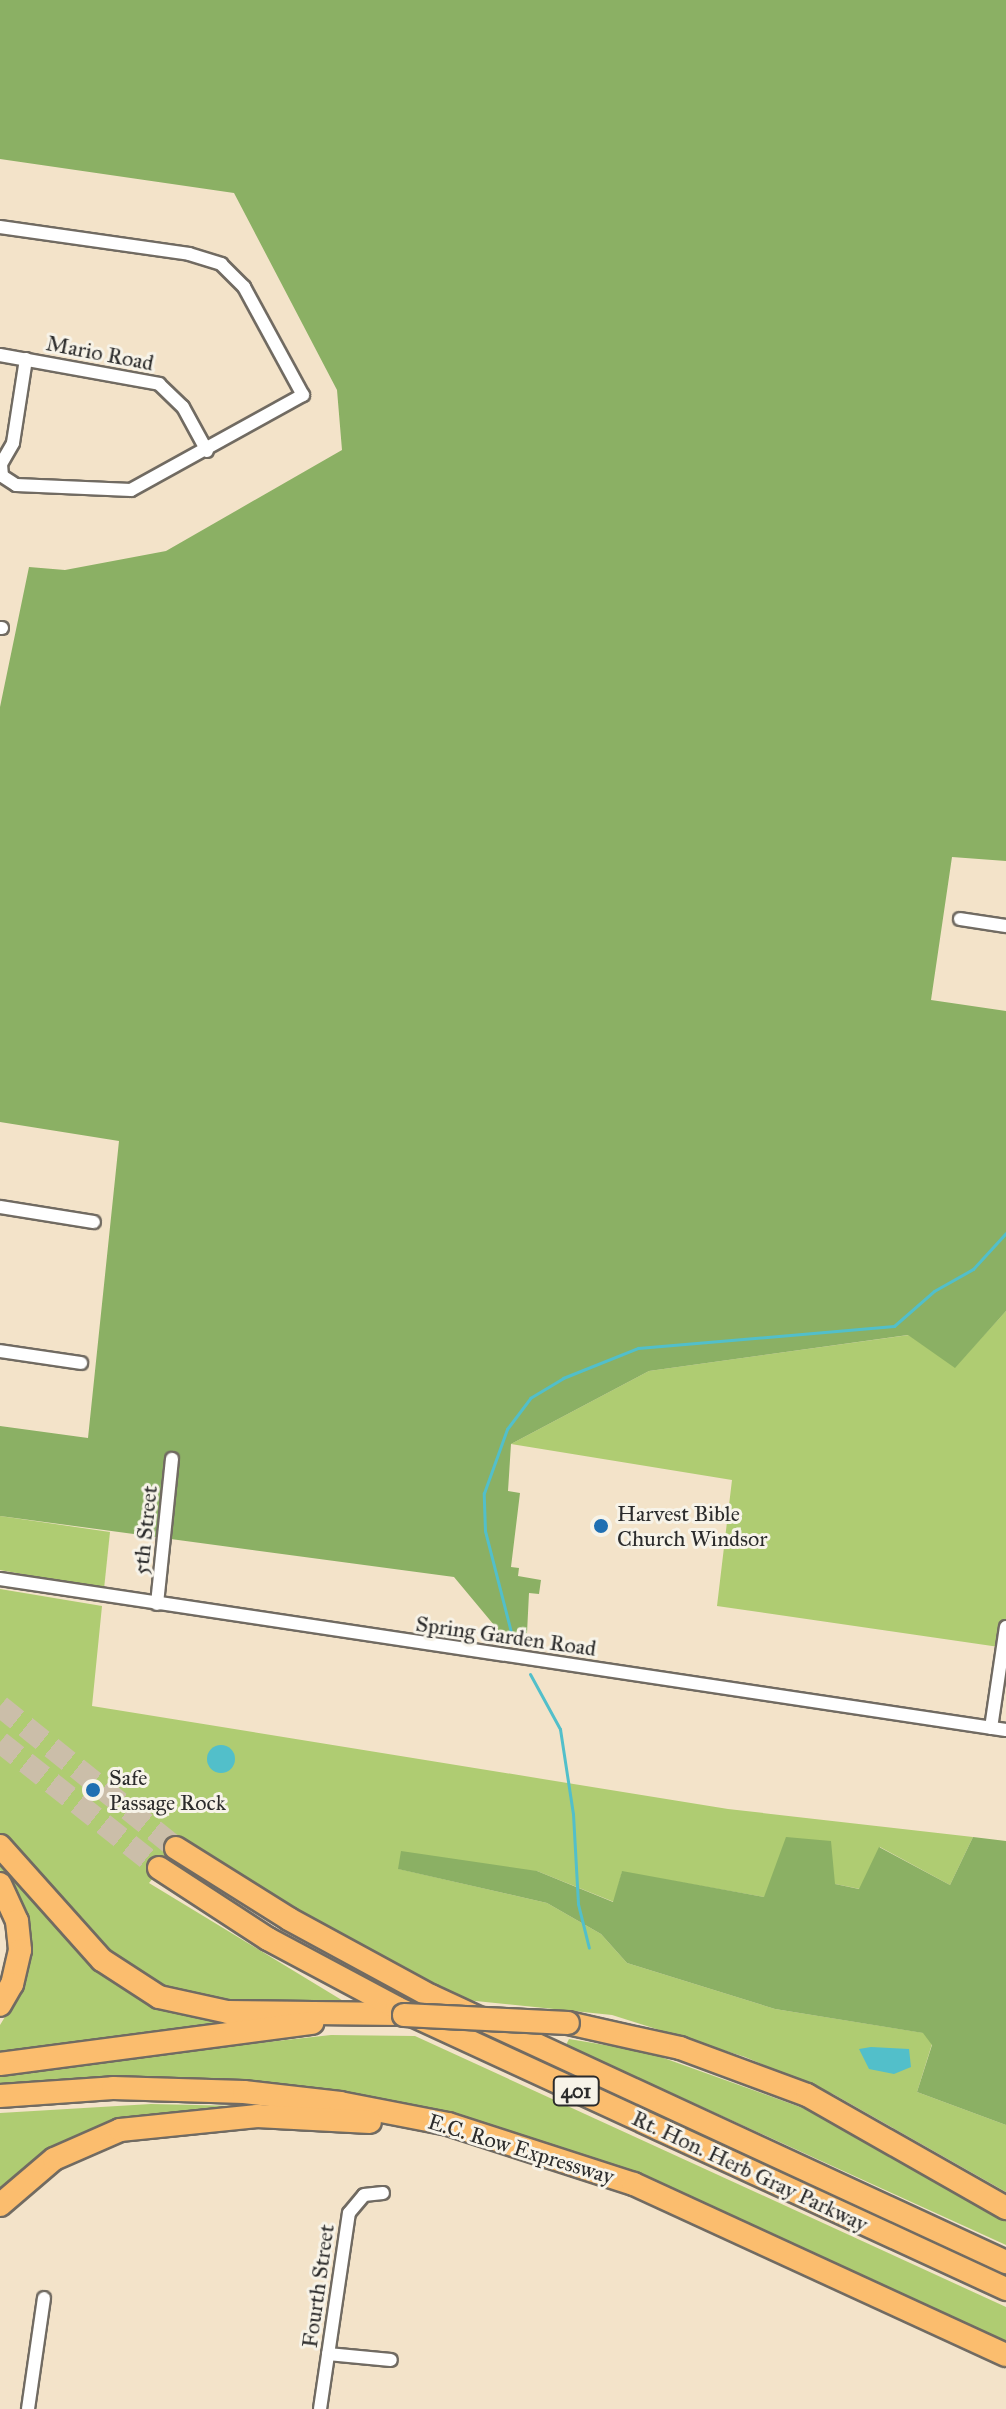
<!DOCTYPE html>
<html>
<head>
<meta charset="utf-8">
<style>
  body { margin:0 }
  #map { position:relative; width:1006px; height:2409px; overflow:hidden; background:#f3e3c9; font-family:"IM FELL Great Primer",serif }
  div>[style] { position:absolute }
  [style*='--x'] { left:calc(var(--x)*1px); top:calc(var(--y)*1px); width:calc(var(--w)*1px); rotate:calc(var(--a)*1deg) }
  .green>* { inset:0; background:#afcc72 }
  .forest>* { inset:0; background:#8bb064 }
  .water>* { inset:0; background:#52bfca }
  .round { border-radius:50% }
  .stream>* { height:3px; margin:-1.5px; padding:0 1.5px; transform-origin:1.5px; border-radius:1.5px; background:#52bfca }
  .motorway-tunnel>* { height:22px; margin-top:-11px; transform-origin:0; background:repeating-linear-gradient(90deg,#cbbea9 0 22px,transparent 0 33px) }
  .roads { filter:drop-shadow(2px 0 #716b62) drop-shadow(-2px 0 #716b62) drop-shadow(0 2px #716b62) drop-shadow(0 -2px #716b62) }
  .minor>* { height:12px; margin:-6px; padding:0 6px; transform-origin:6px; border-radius:6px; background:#fff }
  .motorway>* { height:22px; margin:-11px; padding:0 11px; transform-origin:11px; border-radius:11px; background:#fbbd6e }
  .bridges { filter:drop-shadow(2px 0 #716b62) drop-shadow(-2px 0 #716b62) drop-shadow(0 2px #716b62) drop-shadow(0 -2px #716b62) }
  .motorway-bridge>* { height:22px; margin:-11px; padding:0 11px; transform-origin:11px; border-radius:11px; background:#fbbd6e }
  .dots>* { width:22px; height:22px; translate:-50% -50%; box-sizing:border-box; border:4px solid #f7f3e8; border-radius:50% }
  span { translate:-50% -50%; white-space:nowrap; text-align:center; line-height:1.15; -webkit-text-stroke:6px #f7f3e8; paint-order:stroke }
  .shield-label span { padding:2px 6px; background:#f7f3e8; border:2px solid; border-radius:6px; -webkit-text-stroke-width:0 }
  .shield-label { font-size:20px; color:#2b2b2b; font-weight:700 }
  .street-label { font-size:22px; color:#2b2b2b }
  .poi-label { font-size:22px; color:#2b2b2b }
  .left { translate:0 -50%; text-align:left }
</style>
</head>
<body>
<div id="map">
  <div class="green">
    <div style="clip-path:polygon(1006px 1311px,1006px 1648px,717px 1606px,732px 1480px,511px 1444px,649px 1371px,909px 1335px,955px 1367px)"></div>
    <div style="clip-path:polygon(0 1516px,110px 1532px,104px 1589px,0 1570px)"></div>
    <div style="clip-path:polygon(0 1589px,102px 1606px,92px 1706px,728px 1809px,973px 1837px,950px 1885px,880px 1847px,860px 1889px,835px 1884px,764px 1897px,622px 1872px,614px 1902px,537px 1871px,399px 1869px,547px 1903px,601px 1934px,627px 1963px,775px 2009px,924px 2033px,932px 2044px,917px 2092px,1006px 2125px,1006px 2192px,833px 2094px,745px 2057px,612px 2015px,466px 2000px,352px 1945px,184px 1840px,149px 1883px,345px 2002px,241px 2005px,162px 1988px,114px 1959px,0 1833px)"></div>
    <div style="clip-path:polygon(0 1857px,95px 1964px,223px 2017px,224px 2025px,0 2055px,0 2025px,22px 1989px,28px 1964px,24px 1913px,0 1870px)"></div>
    <div style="clip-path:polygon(331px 2035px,415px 2036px,1006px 2307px,1006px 2345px,648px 2180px,317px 2093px,0 2089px,0 2072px)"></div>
    <div style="clip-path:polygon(569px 2039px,647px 2052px,811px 2111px,936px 2174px,1006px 2219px,1006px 2245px,566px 2045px)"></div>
    <div style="clip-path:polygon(151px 2104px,239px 2106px,241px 2113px,126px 2124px,0 2199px,0 2113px)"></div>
  </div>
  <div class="forest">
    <div style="clip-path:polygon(0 0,1006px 0,1006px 861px,952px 857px,931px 1000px,1006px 1011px,1006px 1311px,955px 1368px,908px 1335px,649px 1371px,511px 1444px,508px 1491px,520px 1493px,511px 1567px,519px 1568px,518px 1576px,541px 1580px,539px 1594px,529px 1593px,527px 1633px,504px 1637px,454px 1577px,0 1516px,0 1426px,88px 1438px,119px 1141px,0 1122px,0 707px,29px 567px,65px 570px,166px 551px,342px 450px,337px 390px,234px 193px,0 159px)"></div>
    <div style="clip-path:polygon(786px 1837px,831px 1841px,835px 1884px,859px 1889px,879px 1847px,950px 1885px,973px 1837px,1006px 1841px,1006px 2125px,917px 2092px,932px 2045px,923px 2033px,775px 2009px,627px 1963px,601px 1934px,547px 1903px,398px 1869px,401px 1851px,537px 1871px,613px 1902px,622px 1871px,764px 1897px)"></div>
  </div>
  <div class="water">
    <div class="round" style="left:207px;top:1745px;width:28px;height:28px"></div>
    <div style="clip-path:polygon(871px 2047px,909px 2049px,911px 2067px,894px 2074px,869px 2069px,859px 2049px)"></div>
  </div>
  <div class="stream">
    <div style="--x:512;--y:1636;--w:108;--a:-104.4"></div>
    <div style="--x:485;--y:1531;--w:38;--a:-92"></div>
    <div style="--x:484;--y:1493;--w:68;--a:-70.2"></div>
    <div style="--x:507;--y:1429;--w:39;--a:-53"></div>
    <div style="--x:530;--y:1398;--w:39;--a:-31"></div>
    <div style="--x:563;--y:1378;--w:81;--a:-21.8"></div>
    <div style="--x:638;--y:1348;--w:257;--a:-4.9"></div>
    <div style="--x:894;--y:1326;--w:53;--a:-41.2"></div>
    <div style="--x:934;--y:1291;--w:45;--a:-29.4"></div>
    <div style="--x:973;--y:1269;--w:49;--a:-47.5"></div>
    <div style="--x:530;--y:1674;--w:63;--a:61.4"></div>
    <div style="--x:560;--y:1729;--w:86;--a:81.3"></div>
    <div style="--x:573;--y:1814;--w:90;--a:86.8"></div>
    <div style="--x:578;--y:1904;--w:45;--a:76"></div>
  </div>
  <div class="motorway-tunnel">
    <div style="--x:0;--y:1706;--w:226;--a:38.9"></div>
    <div style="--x:0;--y:1742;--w:203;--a:38.4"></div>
  </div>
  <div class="roads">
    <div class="minor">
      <div style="--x:0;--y:227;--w:191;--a:8.1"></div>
      <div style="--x:189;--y:254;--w:34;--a:17"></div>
      <div style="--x:221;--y:264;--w:33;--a:45"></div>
      <div style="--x:244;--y:287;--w:123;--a:61.4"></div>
      <div style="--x:303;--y:395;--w:196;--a:151.1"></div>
      <div style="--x:131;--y:490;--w:115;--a:-177.5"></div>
      <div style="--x:16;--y:485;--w:17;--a:-147"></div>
      <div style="--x:2;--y:476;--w:12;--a:-95"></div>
      <div style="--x:1;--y:464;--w:24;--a:-60"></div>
      <div style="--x:13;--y:443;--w:85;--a:-81.2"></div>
      <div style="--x:0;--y:355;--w:162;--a:10.3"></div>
      <div style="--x:159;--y:384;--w:33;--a:44"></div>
      <div style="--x:183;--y:407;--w:50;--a:61.4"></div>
      <div style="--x:0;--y:628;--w:2;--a:0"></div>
      <div style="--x:960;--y:919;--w:47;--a:8.7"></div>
      <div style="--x:0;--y:1207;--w:95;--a:9.1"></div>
      <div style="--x:0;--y:1351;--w:82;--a:8.4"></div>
      <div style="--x:0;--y:1579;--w:1017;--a:8.54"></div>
      <div style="--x:157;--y:1604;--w:146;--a:-84.1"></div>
      <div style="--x:991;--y:1728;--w:102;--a:-81.6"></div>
      <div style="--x:328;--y:2354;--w:63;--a:5.4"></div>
      <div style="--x:28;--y:2409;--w:112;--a:-81.8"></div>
      <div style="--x:320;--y:2409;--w:198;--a:-81.6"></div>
      <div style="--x:349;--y:2213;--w:23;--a:-50"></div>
      <div style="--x:364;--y:2195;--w:19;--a:-6"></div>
    </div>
    <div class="motorway">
      <div style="--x:0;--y:1846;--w:153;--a:48.2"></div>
      <div style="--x:102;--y:1960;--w:68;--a:33"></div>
      <div style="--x:159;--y:1997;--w:71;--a:12.3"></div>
      <div style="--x:228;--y:2012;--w:171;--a:0.7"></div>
      <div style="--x:176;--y:1848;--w:133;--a:32.1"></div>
      <div style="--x:289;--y:1919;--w:162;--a:28.5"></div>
      <div style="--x:431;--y:1996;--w:634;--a:24.83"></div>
      <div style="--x:159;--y:1868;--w:130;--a:33.1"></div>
      <div style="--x:268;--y:1939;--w:146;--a:28.1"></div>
      <div style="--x:397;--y:2008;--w:671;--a:24.77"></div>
      <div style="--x:0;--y:1884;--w:41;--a:65.3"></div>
      <div style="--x:17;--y:1921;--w:29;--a:84"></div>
      <div style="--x:20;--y:1950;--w:35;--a:103"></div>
      <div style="--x:12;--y:1984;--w:24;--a:120"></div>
      <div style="--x:568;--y:2023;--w:115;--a:12.6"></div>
      <div style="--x:680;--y:2048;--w:135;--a:20.3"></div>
      <div style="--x:807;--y:2095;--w:229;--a:29.6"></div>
      <div style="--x:0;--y:2064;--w:315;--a:-7.5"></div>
      <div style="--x:0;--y:2096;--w:113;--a:-4"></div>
      <div style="--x:113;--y:2088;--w:131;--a:1.7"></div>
      <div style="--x:244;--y:2092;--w:97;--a:6.5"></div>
      <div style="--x:340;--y:2103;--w:110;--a:11"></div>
      <div style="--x:448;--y:2124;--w:195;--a:17.9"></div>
      <div style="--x:634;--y:2184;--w:409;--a:24.7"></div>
      <div style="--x:0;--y:2205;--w:71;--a:-40.4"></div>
      <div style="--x:54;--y:2159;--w:72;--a:-23.7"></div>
      <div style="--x:120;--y:2130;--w:138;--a:-5.8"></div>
      <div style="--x:257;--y:2116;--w:113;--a:3"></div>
    </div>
  </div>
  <div class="bridges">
    <div class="motorway-bridge">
      <div style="--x:404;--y:2015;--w:164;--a:2.8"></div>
    </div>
  </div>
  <div class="dots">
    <div style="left:601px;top:1526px;background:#1f6fb2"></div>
    <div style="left:93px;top:1790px;background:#1f6fb2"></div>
  </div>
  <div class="shield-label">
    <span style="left:576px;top:2091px">401</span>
  </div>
  <div class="street-label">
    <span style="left:100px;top:353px;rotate:11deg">Mario Road</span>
    <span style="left:145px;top:1530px;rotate:-84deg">5th Street</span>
    <span style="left:506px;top:1636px;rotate:8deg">Spring Garden Road</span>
    <span style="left:521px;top:2149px;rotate:17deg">E.C. Row Expressway</span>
    <span style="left:750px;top:2171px;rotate:25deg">Rt. Hon. Herb Gray Parkway</span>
    <span style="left:318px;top:2286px;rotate:-82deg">Fourth Street</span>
  </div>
  <div class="poi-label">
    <span class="left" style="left:617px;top:1526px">Harvest Bible<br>Church Windsor</span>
    <span class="left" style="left:109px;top:1790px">Safe<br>Passage Rock</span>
  </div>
</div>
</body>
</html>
